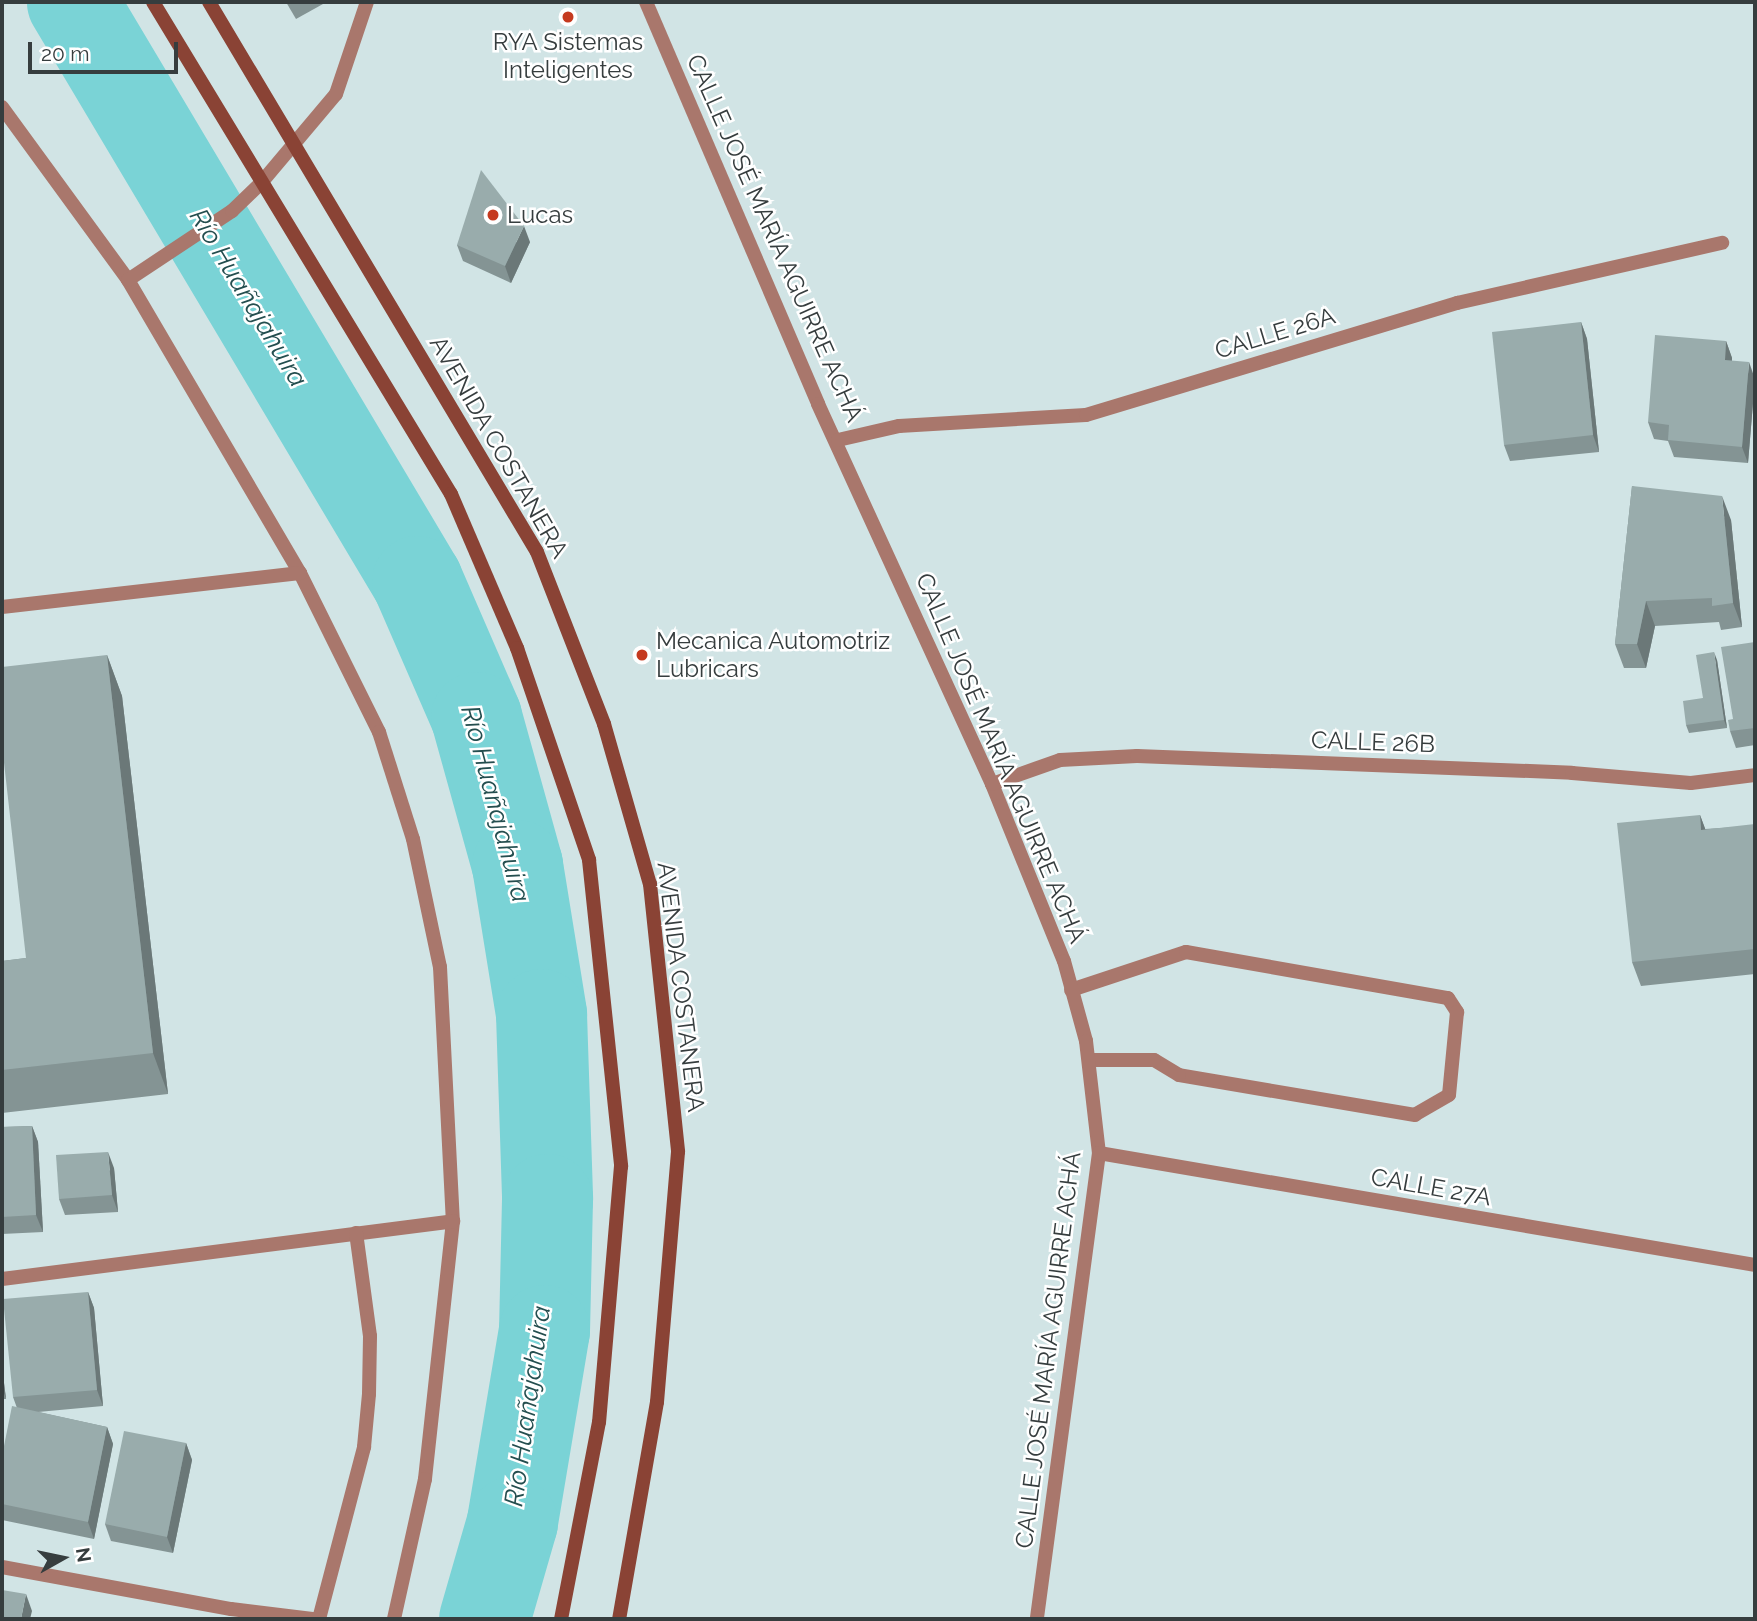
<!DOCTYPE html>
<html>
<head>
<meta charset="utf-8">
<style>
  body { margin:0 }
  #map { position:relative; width:1757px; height:1621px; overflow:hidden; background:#d1e4e5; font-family:Raleway,sans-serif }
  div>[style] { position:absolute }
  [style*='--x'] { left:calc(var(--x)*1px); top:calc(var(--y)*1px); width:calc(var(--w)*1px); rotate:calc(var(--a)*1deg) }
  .river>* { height:91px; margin:-45.5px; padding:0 45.5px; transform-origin:45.5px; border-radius:45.5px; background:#7ad3d6 }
  .service>* { height:14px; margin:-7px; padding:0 7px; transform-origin:7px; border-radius:7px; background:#a9776c }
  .minor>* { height:14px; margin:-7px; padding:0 7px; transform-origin:7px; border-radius:7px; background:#a9776c }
  .tertiary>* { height:14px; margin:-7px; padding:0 7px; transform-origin:7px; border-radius:7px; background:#a9776c }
  .secondary>* { height:14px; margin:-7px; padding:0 7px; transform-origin:7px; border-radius:7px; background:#8a4335 }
  .wall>* { inset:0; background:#849494 }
  .shaded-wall>* { inset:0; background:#6b7878 }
  .building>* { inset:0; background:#99acac }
  .dots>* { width:19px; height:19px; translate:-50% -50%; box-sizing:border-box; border:4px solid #fff; border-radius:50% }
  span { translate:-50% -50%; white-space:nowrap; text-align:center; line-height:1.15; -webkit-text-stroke:5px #fff; paint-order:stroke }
  .poi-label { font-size:24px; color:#363d3e }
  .left { translate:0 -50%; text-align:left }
  .street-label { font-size:24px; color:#363d3e }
  .water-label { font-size:26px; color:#244e4f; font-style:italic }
  .frame { position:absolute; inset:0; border:4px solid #363d3e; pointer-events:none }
  .north { position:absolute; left:28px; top:1523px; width:70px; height:70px; -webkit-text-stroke:5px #fff; paint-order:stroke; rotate:81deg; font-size:19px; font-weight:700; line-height:28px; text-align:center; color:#363d3e }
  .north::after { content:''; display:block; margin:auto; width:24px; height:32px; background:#363d3e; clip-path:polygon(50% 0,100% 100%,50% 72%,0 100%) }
  .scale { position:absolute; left:28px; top:42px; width:150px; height:32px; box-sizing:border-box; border:4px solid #363d3e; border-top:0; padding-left:9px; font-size:21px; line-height:24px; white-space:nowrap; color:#363d3e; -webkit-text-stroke:5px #fff; paint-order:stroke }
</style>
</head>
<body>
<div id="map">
  <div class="river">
    <div style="--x:72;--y:2;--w:674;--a:59.21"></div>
    <div style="--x:417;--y:581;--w:148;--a:66.5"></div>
    <div style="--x:476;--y:717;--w:154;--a:74.5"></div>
    <div style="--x:517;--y:865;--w:151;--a:80.8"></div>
    <div style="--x:541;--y:1014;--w:185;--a:88.1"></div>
    <div style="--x:547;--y:1199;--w:131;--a:91.3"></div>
    <div style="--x:544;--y:1330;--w:195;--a:99.5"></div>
    <div style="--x:512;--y:1522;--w:101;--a:106.1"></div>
  </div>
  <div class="service">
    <div style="--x:1071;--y:990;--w:121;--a:-18.3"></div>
    <div style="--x:1186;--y:952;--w:266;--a:10"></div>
    <div style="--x:1448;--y:998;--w:17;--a:57"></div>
    <div style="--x:1457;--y:1012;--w:83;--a:95.5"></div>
    <div style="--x:1449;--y:1095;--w:39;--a:150"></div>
    <div style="--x:1415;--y:1115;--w:239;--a:-170.4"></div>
    <div style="--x:1179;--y:1075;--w:29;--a:-149"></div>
    <div style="--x:1154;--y:1060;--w:65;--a:180"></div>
  </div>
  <div class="minor">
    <div style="--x:646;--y:2;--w:437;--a:66.8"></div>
    <div style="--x:818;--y:404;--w:418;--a:65.4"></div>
    <div style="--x:992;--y:784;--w:191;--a:67.9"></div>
    <div style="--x:1064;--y:961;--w:83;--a:74.6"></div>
    <div style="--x:1086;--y:1041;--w:113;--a:83.4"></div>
    <div style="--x:1099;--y:1153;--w:470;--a:97.6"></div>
    <div style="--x:2;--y:107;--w:214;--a:53.9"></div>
    <div style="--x:128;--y:280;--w:340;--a:59.6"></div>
    <div style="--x:300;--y:573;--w:178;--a:63.6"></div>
    <div style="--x:379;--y:732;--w:112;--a:72.4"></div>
    <div style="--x:413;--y:839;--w:131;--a:78.1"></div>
    <div style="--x:440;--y:967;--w:254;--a:87.1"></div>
    <div style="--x:453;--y:1221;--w:260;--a:96.2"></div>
    <div style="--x:425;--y:1479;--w:143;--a:102.5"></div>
    <div style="--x:128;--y:280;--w:125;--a:-33.6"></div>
    <div style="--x:232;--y:211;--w:40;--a:-44"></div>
    <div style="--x:838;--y:440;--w:63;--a:-12.9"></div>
    <div style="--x:899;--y:426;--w:187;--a:-3.4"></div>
    <div style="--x:1086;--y:415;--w:388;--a:-16.8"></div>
    <div style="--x:1457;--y:303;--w:272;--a:-12.8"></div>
    <div style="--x:2;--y:607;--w:300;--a:-6.5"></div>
    <div style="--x:992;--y:784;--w:72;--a:-19.4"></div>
    <div style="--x:1060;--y:760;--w:77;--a:-3"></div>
    <div style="--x:1137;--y:756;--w:435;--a:2.2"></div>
    <div style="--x:1572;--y:773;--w:119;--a:4.8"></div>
    <div style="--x:1691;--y:783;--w:64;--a:-7.1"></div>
    <div style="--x:1099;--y:1153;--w:665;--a:9.69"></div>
    <div style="--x:2;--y:1279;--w:455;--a:-7.3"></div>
    <div style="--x:2;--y:1567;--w:233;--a:10.4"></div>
    <div style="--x:231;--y:1609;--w:84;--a:6.9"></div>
    <div style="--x:319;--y:1619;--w:178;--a:-75.3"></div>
    <div style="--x:364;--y:1447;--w:53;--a:-84.6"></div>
    <div style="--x:369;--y:1394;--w:58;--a:-89"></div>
    <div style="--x:370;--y:1336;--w:104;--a:-97.7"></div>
  </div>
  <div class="tertiary">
    <div style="--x:261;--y:183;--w:116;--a:-49.9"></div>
    <div style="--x:336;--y:94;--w:97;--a:-71.4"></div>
  </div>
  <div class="secondary">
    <div style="--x:153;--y:2;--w:575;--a:58.8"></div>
    <div style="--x:451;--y:494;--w:168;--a:66.8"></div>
    <div style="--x:517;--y:648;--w:224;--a:71.2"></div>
    <div style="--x:589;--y:860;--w:308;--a:84"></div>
    <div style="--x:621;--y:1166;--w:257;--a:94.9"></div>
    <div style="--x:599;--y:1422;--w:201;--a:100.9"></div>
    <div style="--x:209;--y:2;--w:640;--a:59.19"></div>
    <div style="--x:537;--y:552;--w:185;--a:68.7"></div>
    <div style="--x:604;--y:724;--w:166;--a:74"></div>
    <div style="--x:650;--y:884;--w:269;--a:84"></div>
    <div style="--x:678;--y:1152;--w:251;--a:94.8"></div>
    <div style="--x:657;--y:1402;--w:220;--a:99.9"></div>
  </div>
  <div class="wall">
    <div style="clip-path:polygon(286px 2px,322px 2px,323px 4px,296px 19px)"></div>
    <div style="clip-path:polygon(530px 242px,511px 283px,463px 261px,457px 245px)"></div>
    <div style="clip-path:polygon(1581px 322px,1587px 339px,1599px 452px,1510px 461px,1504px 445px)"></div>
    <div style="clip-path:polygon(1726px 341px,1732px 358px,1732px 361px,1755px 379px,1748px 463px,1674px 457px,1668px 441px,1654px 439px,1648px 422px)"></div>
    <div style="clip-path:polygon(1632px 486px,1731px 520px,1742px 627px,1721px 630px,1719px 622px,1655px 626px,1646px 668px,1624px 668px,1615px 644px)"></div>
    <div style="clip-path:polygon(1755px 642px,1755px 745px,1736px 748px,1730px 731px)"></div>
    <div style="clip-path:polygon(107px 655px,122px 696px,168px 1094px,2px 1113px,2px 961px,26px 958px)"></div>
    <div style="clip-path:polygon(1717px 660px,1727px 728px,1689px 733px,1686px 725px,1703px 698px)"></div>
    <div style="clip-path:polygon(1700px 815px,1705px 829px,1755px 826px,1755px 974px,1641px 986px,1632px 962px)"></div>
    <div style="clip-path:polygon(32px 1126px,38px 1142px,43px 1232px,2px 1234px,2px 1127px)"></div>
    <div style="clip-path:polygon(114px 1168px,118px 1212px,65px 1215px,59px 1199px)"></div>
    <div style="clip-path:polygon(88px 1292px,94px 1308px,103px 1406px,38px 1412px,107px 1427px,113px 1444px,94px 1539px,2px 1520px,2px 1456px,17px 1408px,13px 1397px)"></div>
    <div style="clip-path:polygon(2px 1367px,6px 1399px,2px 1399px)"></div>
    <div style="clip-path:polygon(186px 1443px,192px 1460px,173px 1553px,111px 1541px,105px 1524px)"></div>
  </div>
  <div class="shaded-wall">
    <div style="clip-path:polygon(524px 226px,530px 242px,511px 283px,505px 266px)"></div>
    <div style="clip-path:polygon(1581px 322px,1587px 339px,1599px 452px,1593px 435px)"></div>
    <div style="clip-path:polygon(1726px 341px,1732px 358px,1731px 376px,1725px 360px)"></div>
    <div style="clip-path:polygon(1749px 362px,1755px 379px,1748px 463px,1742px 447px)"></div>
    <div style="clip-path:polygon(1722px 496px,1731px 520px,1742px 627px,1733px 603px)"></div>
    <div style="clip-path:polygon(1646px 601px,1655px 626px,1646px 668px,1637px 644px)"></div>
    <div style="clip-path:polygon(1714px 652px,1717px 660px,1727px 728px,1724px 720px)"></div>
    <div style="clip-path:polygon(107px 655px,122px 696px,168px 1094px,153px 1053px)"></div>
    <div style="clip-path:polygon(1700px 815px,1709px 839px,1701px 830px)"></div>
    <div style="clip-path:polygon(32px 1126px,38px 1142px,43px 1232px,36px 1215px)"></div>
    <div style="clip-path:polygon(108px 1152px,114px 1168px,118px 1212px,112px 1195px)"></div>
    <div style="clip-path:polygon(88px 1292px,94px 1308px,103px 1406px,97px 1390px)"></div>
    <div style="clip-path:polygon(2px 1367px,6px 1399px,2px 1388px)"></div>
    <div style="clip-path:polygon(107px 1427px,113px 1444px,94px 1539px,88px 1522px)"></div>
    <div style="clip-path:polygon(186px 1443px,192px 1460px,173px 1553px,167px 1537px)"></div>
    <div style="clip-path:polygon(26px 1594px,32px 1611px,30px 1619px,21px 1619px)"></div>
  </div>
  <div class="building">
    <div style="clip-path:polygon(481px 170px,524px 226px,505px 266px,457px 245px)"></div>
    <div style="clip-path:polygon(1581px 322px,1593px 435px,1504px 445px,1492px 332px)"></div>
    <div style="clip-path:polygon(1655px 335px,1726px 341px,1725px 360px,1749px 362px,1742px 447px,1668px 440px,1669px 425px,1648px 422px)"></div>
    <div style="clip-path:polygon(1632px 486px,1722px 496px,1733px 603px,1712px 606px,1712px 598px,1646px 601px,1637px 644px,1615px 644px)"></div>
    <div style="clip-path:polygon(1755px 642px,1755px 728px,1730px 731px,1728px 720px,1733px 719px,1721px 647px)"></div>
    <div style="clip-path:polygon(1714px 652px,1724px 720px,1686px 725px,1683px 701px,1703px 698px,1696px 655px)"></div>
    <div style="clip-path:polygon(107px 655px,153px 1053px,2px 1070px,2px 961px,26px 958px,2px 745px,2px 667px)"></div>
    <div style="clip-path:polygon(1700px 815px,1701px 830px,1755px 824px,1755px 949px,1632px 962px,1617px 823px)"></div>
    <div style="clip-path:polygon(32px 1126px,36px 1215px,2px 1217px,2px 1127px)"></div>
    <div style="clip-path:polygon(108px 1152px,112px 1195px,59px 1199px,56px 1155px)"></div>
    <div style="clip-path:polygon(88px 1292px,97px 1390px,13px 1397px,3px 1299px)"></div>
    <div style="clip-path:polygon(12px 1406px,107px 1427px,88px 1522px,2px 1504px,2px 1456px)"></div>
    <div style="clip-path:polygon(124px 1431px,186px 1443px,167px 1537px,105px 1524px)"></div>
    <div style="clip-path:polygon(2px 1590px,26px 1594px,21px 1619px,2px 1619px)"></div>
  </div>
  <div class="dots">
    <div style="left:568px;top:17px;background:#c53a1f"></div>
    <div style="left:493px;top:215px;background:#c53a1f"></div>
    <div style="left:642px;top:655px;background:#c53a1f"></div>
  </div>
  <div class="poi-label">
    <span style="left:568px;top:56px">RYA Sistemas<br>Inteligentes</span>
    <span class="left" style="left:507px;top:215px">Lucas</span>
    <span class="left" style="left:656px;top:655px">Mecanica Automotriz<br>Lubricars</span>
  </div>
  <div class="street-label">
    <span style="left:775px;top:238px;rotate:66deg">CALLE JOSÉ MARÍA AGUIRRE ACHÁ</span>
    <span style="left:1275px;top:333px;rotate:-17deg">CALLE 26A</span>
    <span style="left:499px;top:447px;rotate:60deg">AVENIDA COSTANERA</span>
    <span style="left:1373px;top:742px;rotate:2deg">CALLE 26B</span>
    <span style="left:1001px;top:758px;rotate:67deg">CALLE JOSÉ MARÍA AGUIRRE ACHÁ</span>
    <span style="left:681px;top:987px;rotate:83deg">AVENIDA COSTANERA</span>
    <span style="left:1431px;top:1187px;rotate:10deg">CALLE 27A</span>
    <span style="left:1048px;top:1350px;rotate:-83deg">CALLE JOSÉ MARÍA AGUIRRE ACHÁ</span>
  </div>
  <div class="water-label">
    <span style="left:248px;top:298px;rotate:59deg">Río Huañajahuira</span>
    <span style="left:495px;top:804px;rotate:75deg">Río Huañajahuira</span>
    <span style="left:528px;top:1406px;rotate:-82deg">Río Huañajahuira</span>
  </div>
  <div class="frame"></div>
  <div class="north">N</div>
  <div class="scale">20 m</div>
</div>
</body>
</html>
